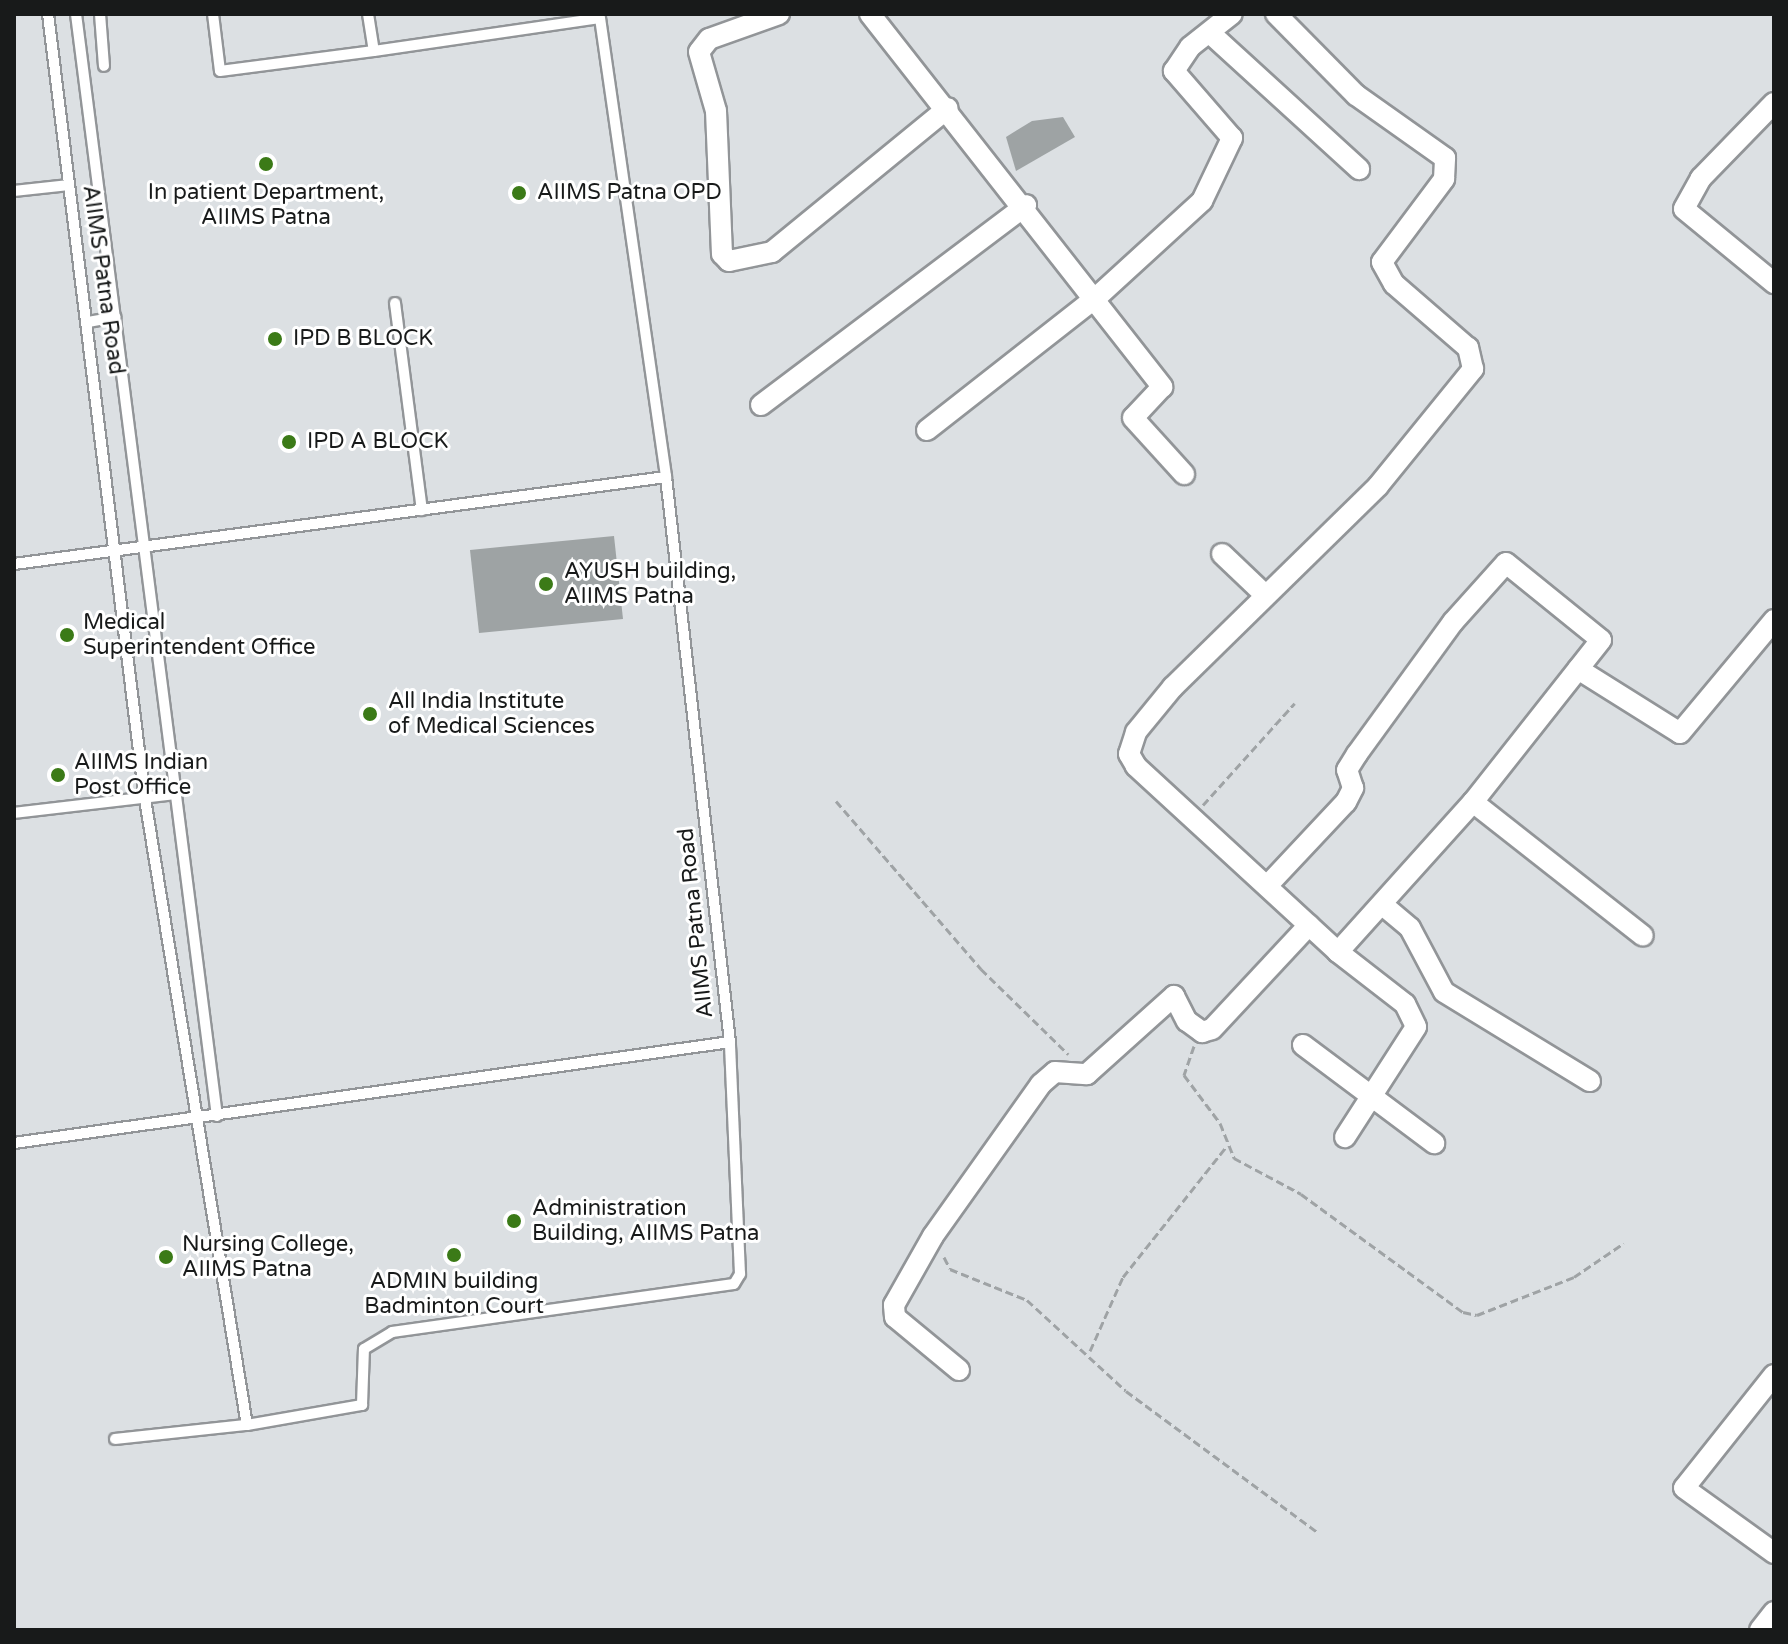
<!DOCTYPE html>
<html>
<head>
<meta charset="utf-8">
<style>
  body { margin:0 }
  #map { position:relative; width:1788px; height:1644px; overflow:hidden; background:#dce0e3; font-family:"Varela Round",sans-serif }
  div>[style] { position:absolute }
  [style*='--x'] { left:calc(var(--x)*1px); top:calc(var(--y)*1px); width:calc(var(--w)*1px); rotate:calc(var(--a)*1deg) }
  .building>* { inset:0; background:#9ea3a4 }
  .path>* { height:3px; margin-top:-1.5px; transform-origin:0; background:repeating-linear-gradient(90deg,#9fa3a5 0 8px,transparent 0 12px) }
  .roads { filter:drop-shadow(2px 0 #929598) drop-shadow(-2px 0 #929598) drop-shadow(0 2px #929598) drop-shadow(0 -2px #929598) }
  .service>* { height:10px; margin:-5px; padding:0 5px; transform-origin:5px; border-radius:5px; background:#fff }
  .minor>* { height:20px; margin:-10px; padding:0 10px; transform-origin:10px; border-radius:10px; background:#fff }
  .dots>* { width:22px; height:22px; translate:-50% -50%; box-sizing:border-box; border:4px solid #fff; border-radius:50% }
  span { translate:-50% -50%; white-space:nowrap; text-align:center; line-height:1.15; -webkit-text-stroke:6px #fff; paint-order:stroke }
  .poi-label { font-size:22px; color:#181a1a }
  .left { translate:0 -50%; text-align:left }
  .street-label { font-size:22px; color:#181a1a }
  .frame { position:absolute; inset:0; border:16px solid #181a1a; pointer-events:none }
</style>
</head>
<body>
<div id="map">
  <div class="building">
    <div style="clip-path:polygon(1063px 117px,1075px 137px,1016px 171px,1006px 137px,1032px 121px)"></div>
    <div style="clip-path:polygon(614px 536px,623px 619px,479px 633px,470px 550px)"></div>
  </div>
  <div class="path">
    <div style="--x:836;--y:801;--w:222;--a:49.2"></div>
    <div style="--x:981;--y:969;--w:122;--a:44.3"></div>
    <div style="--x:1203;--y:805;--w:137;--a:-48"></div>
    <div style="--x:1194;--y:1046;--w:31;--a:109"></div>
    <div style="--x:1184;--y:1075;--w:60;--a:53.1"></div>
    <div style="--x:1220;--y:1123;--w:38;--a:68"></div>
    <div style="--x:1234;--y:1158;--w:76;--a:28.2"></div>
    <div style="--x:1301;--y:1194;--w:200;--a:36.1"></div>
    <div style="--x:1463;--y:1312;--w:14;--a:12"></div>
    <div style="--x:1477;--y:1315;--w:104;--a:-21.4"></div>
    <div style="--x:1574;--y:1277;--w:60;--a:-34.2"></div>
    <div style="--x:944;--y:1257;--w:13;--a:63"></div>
    <div style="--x:950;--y:1269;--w:83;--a:21.9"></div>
    <div style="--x:1027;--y:1300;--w:134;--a:42.6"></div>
    <div style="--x:1126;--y:1391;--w:237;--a:36.4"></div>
    <div style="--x:1090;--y:1351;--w:81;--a:-66"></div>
    <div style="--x:1123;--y:1277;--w:166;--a:-51.6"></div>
  </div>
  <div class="roads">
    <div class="service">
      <div style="--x:48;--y:14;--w:791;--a:82.96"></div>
      <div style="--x:145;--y:799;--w:634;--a:80.75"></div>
      <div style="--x:247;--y:1425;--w:117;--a:-9.9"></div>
      <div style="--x:362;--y:1405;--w:56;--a:-88"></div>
      <div style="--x:364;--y:1349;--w:33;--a:-31"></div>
      <div style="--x:392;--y:1332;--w:345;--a:-8"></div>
      <div style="--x:734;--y:1284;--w:12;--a:-59"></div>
      <div style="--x:740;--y:1274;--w:232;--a:-92.5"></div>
      <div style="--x:76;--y:14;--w:1111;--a:82.71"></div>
      <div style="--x:100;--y:14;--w:52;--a:85.6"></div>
      <div style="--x:213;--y:14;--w:57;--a:83"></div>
      <div style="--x:220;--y:71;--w:155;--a:-7.4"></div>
      <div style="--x:368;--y:14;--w:37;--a:81"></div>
      <div style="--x:374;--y:51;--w:228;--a:-8.3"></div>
      <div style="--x:600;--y:18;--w:464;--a:81.8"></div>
      <div style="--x:14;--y:191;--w:55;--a:-6.2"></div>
      <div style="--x:395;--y:303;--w:209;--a:82.6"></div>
      <div style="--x:88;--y:322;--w:28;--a:-10"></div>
      <div style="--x:14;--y:564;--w:658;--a:-7.6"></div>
      <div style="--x:666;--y:477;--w:569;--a:83.54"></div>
      <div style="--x:730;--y:1042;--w:723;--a:171.97"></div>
      <div style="--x:14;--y:813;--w:162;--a:-6.7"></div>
      <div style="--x:115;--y:1439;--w:133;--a:-6.1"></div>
    </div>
    <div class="minor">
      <div style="--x:779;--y:14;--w:74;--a:160.3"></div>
      <div style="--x:709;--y:39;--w:16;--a:128"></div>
      <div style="--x:699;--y:52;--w:61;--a:73.9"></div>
      <div style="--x:716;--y:111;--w:143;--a:87.6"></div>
      <div style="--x:722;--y:254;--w:10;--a:45"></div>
      <div style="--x:729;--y:261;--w:44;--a:-11.8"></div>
      <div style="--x:772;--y:252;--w:227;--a:-39.3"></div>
      <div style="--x:870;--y:14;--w:474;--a:51.9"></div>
      <div style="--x:1162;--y:387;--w:42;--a:133.1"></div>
      <div style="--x:1133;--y:418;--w:76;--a:47.7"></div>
      <div style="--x:1210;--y:33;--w:202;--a:42.4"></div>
      <div style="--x:1774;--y:103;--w:105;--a:134.2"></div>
      <div style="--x:1701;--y:178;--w:35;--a:119"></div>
      <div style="--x:1684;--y:209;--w:117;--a:39.4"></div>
      <div style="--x:761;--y:405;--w:332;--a:-37"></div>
      <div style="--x:927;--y:430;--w:217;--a:-38.1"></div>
      <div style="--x:1098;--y:296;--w:141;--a:-42.4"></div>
      <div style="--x:1202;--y:201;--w:70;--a:-64.5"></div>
      <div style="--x:1232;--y:138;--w:89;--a:-130.9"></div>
      <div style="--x:1174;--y:71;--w:29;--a:-56"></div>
      <div style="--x:1190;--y:47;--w:53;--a:-38.2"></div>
      <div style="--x:1222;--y:554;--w:59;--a:43.6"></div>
      <div style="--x:1578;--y:669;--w:120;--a:32.1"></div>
      <div style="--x:1680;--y:733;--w:147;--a:-50.2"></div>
      <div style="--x:1473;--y:802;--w:216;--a:38.2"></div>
      <div style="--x:1267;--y:886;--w:115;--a:-46.8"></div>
      <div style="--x:1346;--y:802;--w:16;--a:-63"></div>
      <div style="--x:1353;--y:788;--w:19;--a:-108"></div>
      <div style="--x:1347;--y:770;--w:19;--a:-58"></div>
      <div style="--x:1357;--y:754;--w:163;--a:-54"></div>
      <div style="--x:1453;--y:622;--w:79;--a:-48.1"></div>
      <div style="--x:1506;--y:563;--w:122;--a:39"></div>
      <div style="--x:1601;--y:640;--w:206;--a:128.3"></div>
      <div style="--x:1473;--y:802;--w:202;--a:132"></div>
      <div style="--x:1338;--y:952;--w:275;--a:-137.4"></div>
      <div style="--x:1136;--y:766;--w:14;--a:-120"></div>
      <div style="--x:1129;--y:754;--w:23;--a:-72"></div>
      <div style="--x:1136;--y:732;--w:58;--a:-50.6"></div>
      <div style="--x:1173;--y:687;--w:287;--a:-44.4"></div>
      <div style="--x:1378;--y:486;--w:151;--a:-50.9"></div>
      <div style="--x:1473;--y:369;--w:22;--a:-103"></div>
      <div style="--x:1468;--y:348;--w:98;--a:-139.1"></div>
      <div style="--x:1394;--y:284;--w:25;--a:-119"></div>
      <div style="--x:1382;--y:262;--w:104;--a:-53.2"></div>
      <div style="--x:1444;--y:179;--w:21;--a:-87"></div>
      <div style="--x:1445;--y:158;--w:109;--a:-144.7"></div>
      <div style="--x:1356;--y:95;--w:114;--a:-134.6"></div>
      <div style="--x:1384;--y:906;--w:34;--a:40"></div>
      <div style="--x:1410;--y:928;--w:72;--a:62"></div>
      <div style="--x:1444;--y:992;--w:171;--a:31.4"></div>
      <div style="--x:1338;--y:952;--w:85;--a:37.8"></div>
      <div style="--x:1405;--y:1004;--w:25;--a:64"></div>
      <div style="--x:1416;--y:1027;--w:131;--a:122.8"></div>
      <div style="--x:1303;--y:1045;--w:164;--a:36.8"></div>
      <div style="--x:959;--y:1370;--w:83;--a:-140.4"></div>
      <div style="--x:895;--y:1317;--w:12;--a:-95"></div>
      <div style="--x:894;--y:1305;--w:79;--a:-60.5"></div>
      <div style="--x:933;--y:1236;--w:186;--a:-54.6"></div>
      <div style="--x:1041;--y:1084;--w:18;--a:-41"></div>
      <div style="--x:1055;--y:1072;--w:32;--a:4"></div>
      <div style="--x:1087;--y:1074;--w:117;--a:-41.9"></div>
      <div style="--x:1174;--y:996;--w:28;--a:63"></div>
      <div style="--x:1187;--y:1021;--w:19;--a:36"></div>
      <div style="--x:1202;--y:1032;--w:10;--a:-17"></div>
      <div style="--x:1212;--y:1029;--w:142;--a:-47"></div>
      <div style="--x:1774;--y:1375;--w:144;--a:128.5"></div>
      <div style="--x:1684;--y:1488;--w:111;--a:35.8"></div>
      <div style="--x:1760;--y:1630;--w:23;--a:-52"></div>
    </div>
  </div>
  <div class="dots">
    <div style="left:266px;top:164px;background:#3b7a17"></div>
    <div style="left:519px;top:193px;background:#3b7a17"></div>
    <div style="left:275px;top:339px;background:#3b7a17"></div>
    <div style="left:289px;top:442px;background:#3b7a17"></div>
    <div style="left:546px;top:584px;background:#3b7a17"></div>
    <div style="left:67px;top:635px;background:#3b7a17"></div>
    <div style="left:370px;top:714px;background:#3b7a17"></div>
    <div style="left:58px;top:775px;background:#3b7a17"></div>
    <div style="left:514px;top:1221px;background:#3b7a17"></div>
    <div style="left:454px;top:1255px;background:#3b7a17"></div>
    <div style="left:166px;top:1257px;background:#3b7a17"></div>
  </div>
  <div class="poi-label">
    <span style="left:266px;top:205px">In patient Department,<br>AIIMS Patna</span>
    <span class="left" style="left:537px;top:193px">AIIMS Patna OPD</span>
    <span class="left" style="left:293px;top:339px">IPD B BLOCK</span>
    <span class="left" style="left:307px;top:442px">IPD A BLOCK</span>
    <span class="left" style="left:564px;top:584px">AYUSH building,<br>AIIMS Patna</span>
    <span class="left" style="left:83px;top:635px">Medical<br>Superintendent Office</span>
    <span class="left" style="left:388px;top:714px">All India Institute<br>of Medical Sciences</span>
    <span class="left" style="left:74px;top:775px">AIIMS Indian<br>Post Office</span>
    <span class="left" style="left:532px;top:1221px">Administration<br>Building, AIIMS Patna</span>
    <span class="left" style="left:182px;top:1257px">Nursing College,<br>AIIMS Patna</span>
    <span style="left:454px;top:1294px">ADMIN building<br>Badminton Court</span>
  </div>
  <div class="street-label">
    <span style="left:103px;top:280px;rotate:82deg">AIIMS Patna Road</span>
    <span style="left:696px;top:923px;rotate:-96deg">AIIMS Patna Road</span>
  </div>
  <div class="frame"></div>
</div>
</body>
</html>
